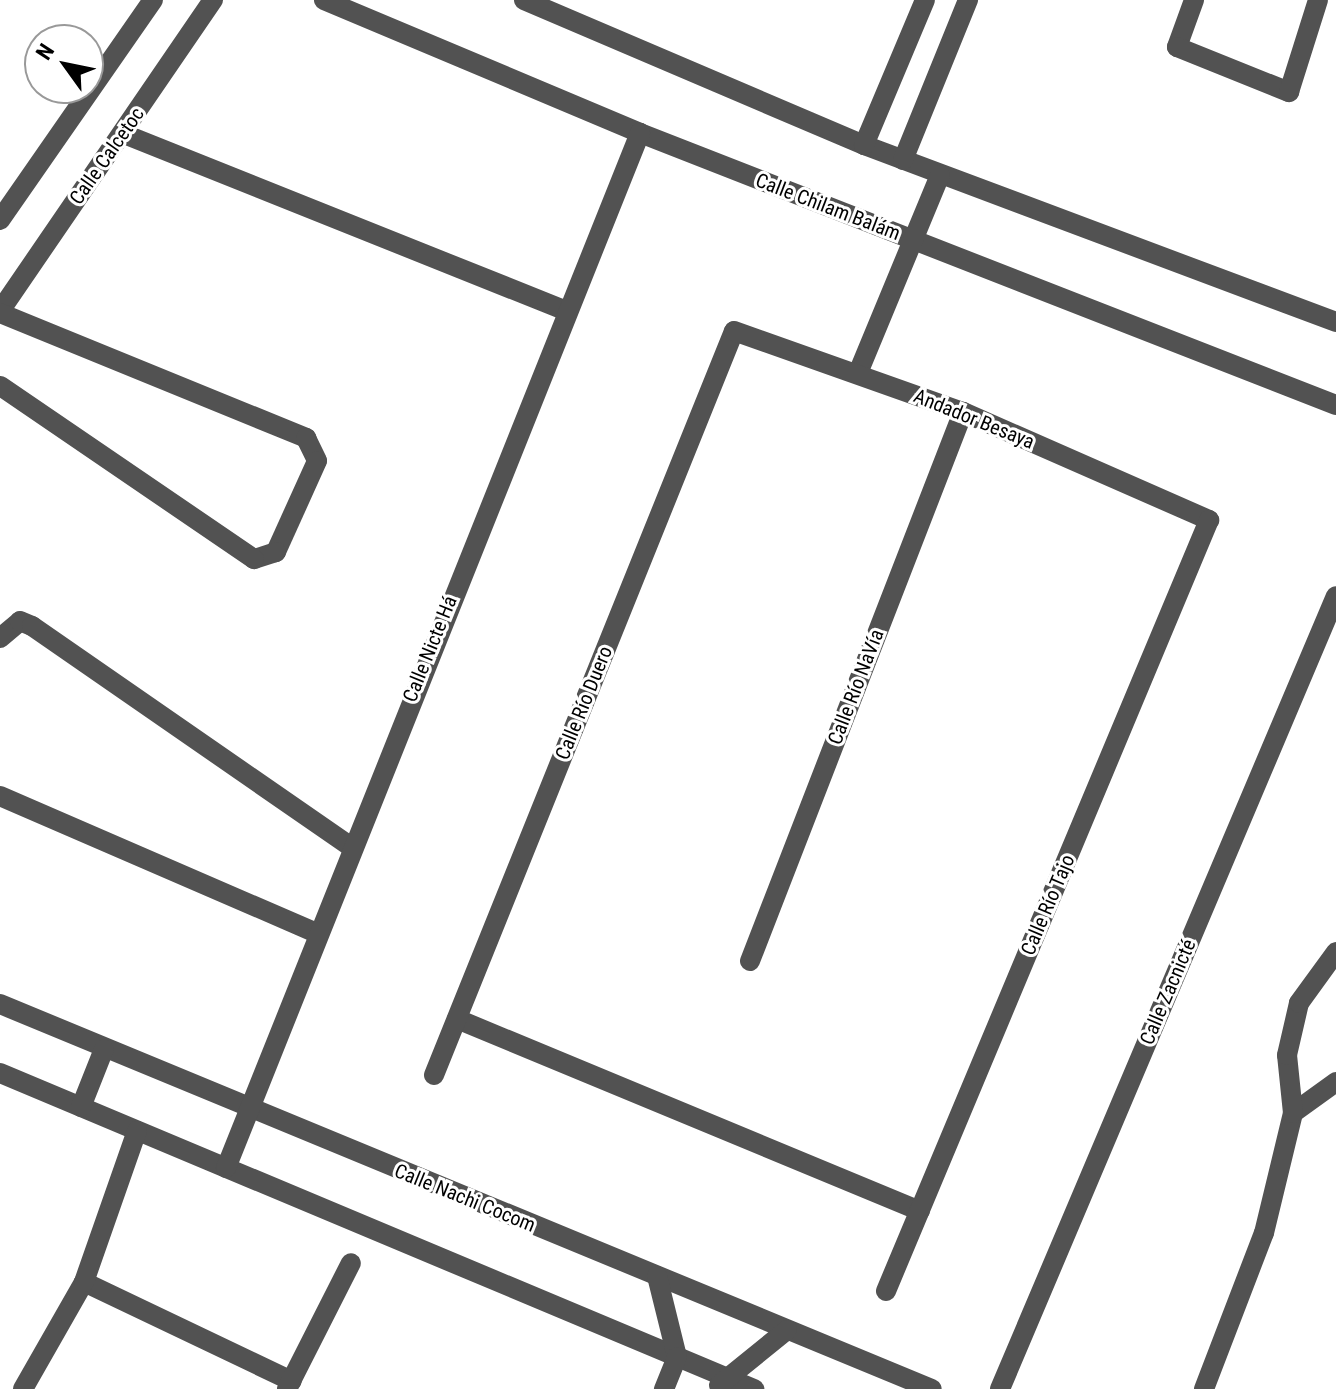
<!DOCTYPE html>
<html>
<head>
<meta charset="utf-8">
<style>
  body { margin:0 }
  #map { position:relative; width:1336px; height:1389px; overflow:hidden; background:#fff; font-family:"Roboto Condensed",sans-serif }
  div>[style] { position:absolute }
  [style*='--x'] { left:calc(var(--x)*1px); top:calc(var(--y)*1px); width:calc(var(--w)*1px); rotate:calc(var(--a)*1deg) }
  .minor>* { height:20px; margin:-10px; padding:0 10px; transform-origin:10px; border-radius:10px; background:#525252 }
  span { translate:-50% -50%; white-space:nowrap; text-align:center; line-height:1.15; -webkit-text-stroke:6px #fff; paint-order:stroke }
  .street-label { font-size:20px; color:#000 }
  .north { position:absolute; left:24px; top:24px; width:80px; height:80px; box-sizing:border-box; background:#fff; border:2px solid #999; border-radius:50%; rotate:303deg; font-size:22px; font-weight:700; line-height:32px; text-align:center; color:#000 }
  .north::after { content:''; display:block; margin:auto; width:28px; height:36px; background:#000; clip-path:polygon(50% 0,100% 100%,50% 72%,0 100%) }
</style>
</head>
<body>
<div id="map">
  <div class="minor">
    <div style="--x:324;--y:0;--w:343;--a:22.8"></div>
    <div style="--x:640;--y:133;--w:747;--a:21.35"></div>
    <div style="--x:524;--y:0;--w:370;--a:23.1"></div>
    <div style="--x:864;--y:145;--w:504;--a:20.56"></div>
    <div style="--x:1194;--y:0;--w:50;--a:109.9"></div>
    <div style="--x:1177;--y:47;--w:121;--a:21.9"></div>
    <div style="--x:1289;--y:92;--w:96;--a:-72.5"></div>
    <div style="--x:124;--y:134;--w:478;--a:21.8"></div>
    <div style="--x:864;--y:145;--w:157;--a:-67.2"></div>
    <div style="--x:903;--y:160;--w:173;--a:-67.9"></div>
    <div style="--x:0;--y:220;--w:268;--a:-55.2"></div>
    <div style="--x:0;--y:311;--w:377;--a:-55.6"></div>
    <div style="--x:0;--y:313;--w:331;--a:22.2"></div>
    <div style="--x:306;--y:438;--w:25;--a:64"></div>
    <div style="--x:317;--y:461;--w:100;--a:114.3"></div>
    <div style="--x:276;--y:552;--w:23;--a:162"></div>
    <div style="--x:254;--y:559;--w:307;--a:-145.7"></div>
    <div style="--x:858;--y:373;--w:214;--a:-67.5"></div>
    <div style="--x:0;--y:638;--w:26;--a:-40"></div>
    <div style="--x:20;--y:621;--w:13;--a:23"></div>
    <div style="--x:32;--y:626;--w:387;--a:34.7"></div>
    <div style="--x:0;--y:796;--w:343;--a:23.4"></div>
    <div style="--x:750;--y:961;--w:589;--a:-68.79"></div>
    <div style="--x:0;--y:1004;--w:1008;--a:22.45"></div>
    <div style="--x:457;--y:1019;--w:501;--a:22.52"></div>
    <div style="--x:0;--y:1073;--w:818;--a:22.74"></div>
    <div style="--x:434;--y:1075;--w:802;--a:-68.04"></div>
    <div style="--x:734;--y:331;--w:243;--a:19.5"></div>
    <div style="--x:963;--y:412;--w:269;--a:23.7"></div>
    <div style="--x:1209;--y:520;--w:836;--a:112.73"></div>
    <div style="--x:81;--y:1107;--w:62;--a:-68.4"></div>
    <div style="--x:1293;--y:1113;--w:53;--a:-35.8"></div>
    <div style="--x:226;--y:1168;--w:1115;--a:-68.2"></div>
    <div style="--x:657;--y:1276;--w:83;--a:76.1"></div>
    <div style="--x:677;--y:1357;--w:35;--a:112"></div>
    <div style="--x:84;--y:1282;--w:230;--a:25.5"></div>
    <div style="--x:719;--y:1385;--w:87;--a:-39"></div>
    <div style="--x:23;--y:1389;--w:123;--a:-60.3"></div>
    <div style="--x:84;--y:1282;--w:160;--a:-70.7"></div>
    <div style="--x:287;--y:1389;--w:141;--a:-63.1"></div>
    <div style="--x:1000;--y:1389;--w:861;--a:-67.04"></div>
    <div style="--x:1204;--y:1389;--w:167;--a:-69"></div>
    <div style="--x:1264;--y:1233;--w:123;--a:-76.4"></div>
    <div style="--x:1293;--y:1113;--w:58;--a:-95.9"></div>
    <div style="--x:1287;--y:1055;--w:53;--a:-77"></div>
    <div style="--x:1299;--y:1003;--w:63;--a:-54"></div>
  </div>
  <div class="street-label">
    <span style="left:107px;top:156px;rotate:-55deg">Calle Calcetoc</span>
    <span style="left:828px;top:207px;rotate:21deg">Calle Chilam Balám</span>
    <span style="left:974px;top:419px;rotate:22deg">Andador Besaya</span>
    <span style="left:430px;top:649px;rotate:-68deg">Calle Nicte Há</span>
    <span style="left:856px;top:687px;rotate:-69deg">Calle Río NaVía</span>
    <span style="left:584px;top:703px;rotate:-68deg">Calle Río Duero</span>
    <span style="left:1048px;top:905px;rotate:-67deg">Calle Río Tajo</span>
    <span style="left:1168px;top:992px;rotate:-67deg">Calle Zacnicté</span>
    <span style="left:465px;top:1198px;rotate:22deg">Calle Nachi Cocom</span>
  </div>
  <div class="north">N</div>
</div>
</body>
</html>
